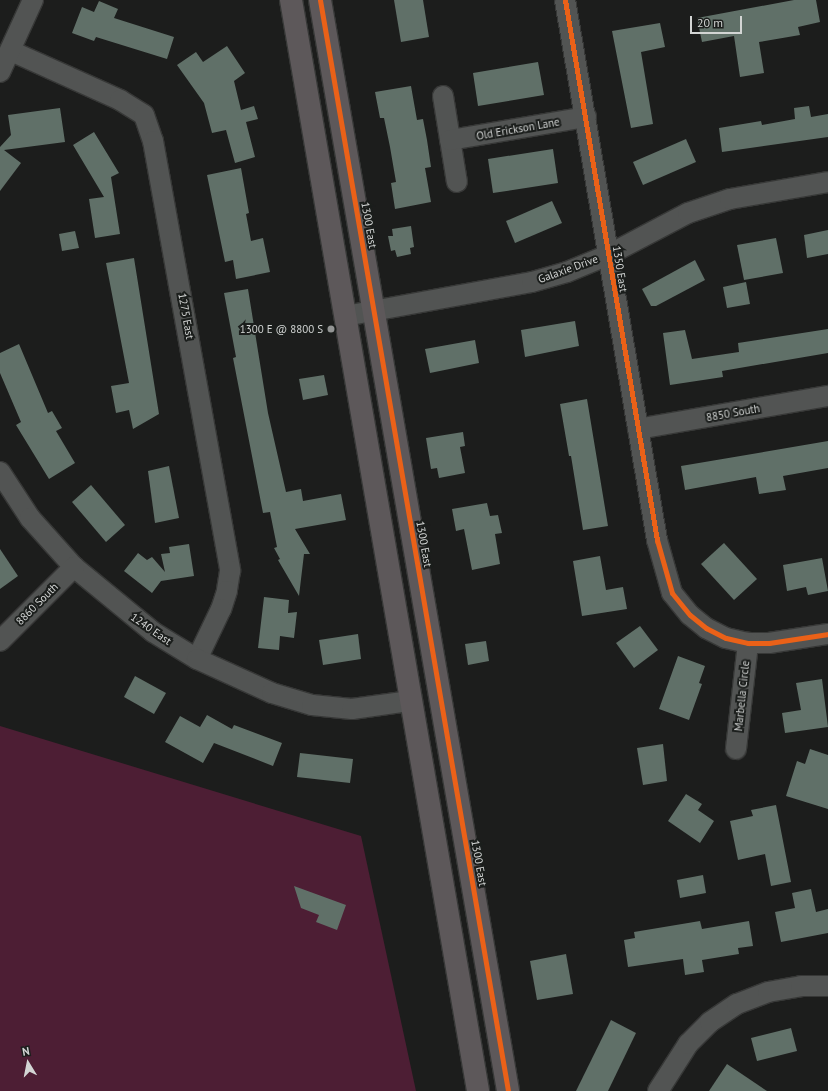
<!DOCTYPE html>
<html>
<head>
<meta charset="utf-8">
<style>
  body { margin:0 }
  #map { position:relative; width:828px; height:1091px; overflow:hidden; background:#1c1d1c; font-family:"PT Sans",sans-serif }
  div>[style] { position:absolute }
  [style*='--x'] { left:calc(var(--x)*1px); top:calc(var(--y)*1px); width:calc(var(--w)*1px); rotate:calc(var(--a)*1deg) }
  .green>* { inset:0; background:#4d1e34 }
  .building>* { inset:0; background:#607068 }
  .roads { filter:drop-shadow(1px 0 #373837) drop-shadow(-1px 0 #373837) drop-shadow(0 1px #373837) drop-shadow(0 -1px #373837) }
  .minor>* { height:20px; margin:-10px; padding:0 10px; transform-origin:10px; border-radius:10px; background:#525453 }
  .primary>* { height:22px; margin:-11px; padding:0 11px; transform-origin:11px; border-radius:11px; background:#5d585a }
  .cycleway>* { height:5px; margin:-2.5px; padding:0 2.5px; transform-origin:2.5px; border-radius:2.5px; background:#ea6118 }
  .dots>* { width:11px; height:11px; translate:-50% -50%; box-sizing:border-box; border:2px solid #1b1e1c; border-radius:50% }
  span { translate:-50% -50%; white-space:nowrap; text-align:center; line-height:1.15; -webkit-text-stroke:4px #1b1e1c; paint-order:stroke }
  .street-label { font-size:11px; color:#d3d5d4 }
  .poi-label { font-size:11px; color:#d3d5d4 }
  .right { translate:-100% -50%; text-align:right }
  .north { position:absolute; left:8px; top:1043px; width:40px; height:40px; -webkit-text-stroke:3px #1b1e1c; paint-order:stroke; rotate:350deg; font-size:11px; font-weight:700; line-height:16px; text-align:center; color:#d3d5d4 }
  .north::after { content:''; display:block; margin:auto; width:14px; height:18px; background:#d3d5d4; clip-path:polygon(50% 0,100% 100%,50% 72%,0 100%) }
  .scale { position:absolute; left:690px; top:16px; width:52px; height:18px; box-sizing:border-box; border:2px solid #d3d5d4; border-top:0; padding-left:5px; font-size:12px; line-height:14px; white-space:nowrap; color:#d3d5d4; -webkit-text-stroke:3px #1b1e1c; paint-order:stroke }
</style>
</head>
<body>
<div id="map">
  <div class="green">
    <div style="clip-path:polygon(0 726px,361px 836px,416px 1091px,0 1091px)"></div>
  </div>
  <div class="building">
    <div style="clip-path:polygon(394px 0,423px 0,429px 37px,401px 42px)"></div>
    <div style="clip-path:polygon(794px 0,816px 0,820px 22px,798px 27px,800px 35px,759px 42px,764px 73px,740px 77px,734px 36px,702px 42px,697px 18px)"></div>
    <div style="clip-path:polygon(99px 1px,118px 9px,114px 18px,174px 37px,167px 59px,96px 37px,94px 41px,72px 33px,82px 7px,94px 12px)"></div>
    <div style="clip-path:polygon(660px 23px,665px 47px,641px 52px,653px 124px,631px 128px,612px 31px)"></div>
    <div style="clip-path:polygon(227px 46px,245px 73px,234px 81px,241px 110px,254px 106px,258px 119px,246px 122px,255px 157px,235px 163px,226px 130px,212px 133px,204px 103px,177px 65px,196px 52px,203px 62px)"></div>
    <div style="clip-path:polygon(538px 62px,544px 95px,478px 106px,473px 73px)"></div>
    <div style="clip-path:polygon(411px 86px,417px 120px,423px 119px,427px 140px,431px 167px,425px 168px,431px 202px,395px 209px,391px 183px,396px 182px,390px 147px,384px 118px,380px 118px,375px 92px)"></div>
    <div style="clip-path:polygon(809px 106px,811px 117px,828px 114px,828px 137px,722px 152px,719px 128px,761px 121px,762px 125px,795px 119px,794px 108px)"></div>
    <div style="clip-path:polygon(60px 108px,65px 142px,4px 150px,21px 163px,0 191px,0 147px,11px 135px,8px 115px)"></div>
    <div style="clip-path:polygon(94px 132px,119px 173px,111px 177px,120px 234px,95px 238px,89px 199px,104px 197px,73px 145px)"></div>
    <div style="clip-path:polygon(686px 139px,696px 162px,643px 185px,633px 162px)"></div>
    <div style="clip-path:polygon(553px 149px,558px 183px,493px 193px,488px 159px)"></div>
    <div style="clip-path:polygon(241px 168px,249px 213px,246px 214px,251px 241px,263px 238px,270px 272px,236px 279px,233px 260px,225px 262px,207px 175px)"></div>
    <div style="clip-path:polygon(552px 201px,562px 223px,515px 243px,506px 221px)"></div>
    <div style="clip-path:polygon(411px 226px,414px 247px,410px 248px,411px 254px,397px 257px,395px 250px,391px 251px,388px 236px,393px 236px,392px 229px)"></div>
    <div style="clip-path:polygon(828px 230px,828px 254px,807px 258px,804px 235px)"></div>
    <div style="clip-path:polygon(75px 231px,79px 248px,62px 251px,59px 234px)"></div>
    <div style="clip-path:polygon(776px 238px,783px 273px,744px 280px,737px 245px)"></div>
    <div style="clip-path:polygon(134px 258px,159px 414px,133px 429px,129px 410px,116px 413px,111px 386px,129px 383px,106px 263px)"></div>
    <div style="clip-path:polygon(695px 260px,705px 280px,656px 306px,651px 306px,642px 289px)"></div>
    <div style="clip-path:polygon(746px 282px,750px 304px,727px 308px,723px 287px)"></div>
    <div style="clip-path:polygon(248px 289px,268px 413px,286px 492px,301px 489px,303px 501px,341px 494px,346px 520px,295px 529px,310px 554px,304px 554px,299px 596px,278px 560px,280px 559px,274px 548px,277px 547px,270px 512px,263px 513px,233px 358px,236px 357px,224px 293px)"></div>
    <div style="clip-path:polygon(575px 321px,579px 346px,525px 357px,521px 330px)"></div>
    <div style="clip-path:polygon(828px 329px,828px 353px,722px 371px,723px 377px,670px 385px,663px 333px,685px 330px,692px 359px,739px 352px,738px 343px)"></div>
    <div style="clip-path:polygon(475px 340px,479px 363px,430px 373px,425px 349px)"></div>
    <div style="clip-path:polygon(19px 344px,48px 413px,52px 411px,62px 428px,56px 431px,75px 463px,49px 479px,16px 425px,21px 422px,0 373px,0 353px)"></div>
    <div style="clip-path:polygon(324px 375px,328px 395px,303px 400px,299px 379px)"></div>
    <div style="clip-path:polygon(587px 399px,608px 526px,583px 530px,571px 456px,569px 456px,560px 404px)"></div>
    <div style="clip-path:polygon(463px 432px,465px 446px,460px 447px,465px 473px,439px 478px,437px 468px,431px 469px,426px 438px)"></div>
    <div style="clip-path:polygon(828px 441px,828px 468px,783px 476px,786px 490px,759px 494px,756px 477px,685px 490px,681px 466px)"></div>
    <div style="clip-path:polygon(169px 466px,179px 518px,155px 523px,148px 471px)"></div>
    <div style="clip-path:polygon(91px 485px,125px 525px,106px 542px,72px 502px)"></div>
    <div style="clip-path:polygon(487px 503px,490px 516px,498px 515px,502px 533px,495px 534px,500px 564px,472px 570px,464px 529px,456px 531px,452px 509px)"></div>
    <div style="clip-path:polygon(724px 543px,757px 579px,734px 600px,701px 564px)"></div>
    <div style="clip-path:polygon(189px 544px,194px 576px,161px 581px,152px 593px,124px 571px,138px 553px,147px 560px,152px 557px,165px 572px,161px 554px,170px 553px,169px 547px)"></div>
    <div style="clip-path:polygon(0 549px,18px 576px,0 589px)"></div>
    <div style="clip-path:polygon(600px 556px,606px 590px,623px 587px,627px 609px,582px 616px,573px 561px)"></div>
    <div style="clip-path:polygon(822px 558px,828px 591px,808px 595px,806px 587px,787px 591px,783px 565px)"></div>
    <div style="clip-path:polygon(264px 597px,289px 600px,288px 613px,297px 612px,294px 638px,280px 636px,279px 650px,258px 648px)"></div>
    <div style="clip-path:polygon(640px 626px,658px 650px,634px 668px,616px 643px)"></div>
    <div style="clip-path:polygon(358px 634px,361px 659px,323px 665px,319px 640px)"></div>
    <div style="clip-path:polygon(486px 641px,489px 661px,468px 665px,465px 644px)"></div>
    <div style="clip-path:polygon(678px 656px,705px 666px,699px 683px,702px 684px,689px 720px,659px 709px)"></div>
    <div style="clip-path:polygon(135px 676px,166px 693px,154px 714px,124px 697px)"></div>
    <div style="clip-path:polygon(822px 679px,828px 727px,785px 733px,782px 713px,801px 710px,796px 683px)"></div>
    <div style="clip-path:polygon(207px 715px,232px 729px,234px 725px,282px 743px,273px 766px,214px 743px,203px 763px,165px 742px,180px 716px,200px 727px)"></div>
    <div style="clip-path:polygon(663px 744px,667px 781px,643px 785px,637px 748px)"></div>
    <div style="clip-path:polygon(810px 749px,828px 755px,828px 809px,786px 796px,797px 761px,805px 764px)"></div>
    <div style="clip-path:polygon(300px 753px,353px 759px,350px 783px,297px 777px)"></div>
    <div style="clip-path:polygon(686px 794px,702px 804px,698px 810px,714px 821px,700px 843px,668px 821px)"></div>
    <div style="clip-path:polygon(776px 805px,791px 882px,771px 886px,765px 854px,738px 860px,730px 821px,753px 816px,751px 810px)"></div>
    <div style="clip-path:polygon(703px 875px,706px 893px,680px 898px,677px 880px)"></div>
    <div style="clip-path:polygon(294px 886px,346px 905px,337px 930px,316px 922px,319px 915px,301px 908px)"></div>
    <div style="clip-path:polygon(811px 889px,816px 912px,828px 909px,828px 933px,781px 942px,775px 912px,795px 908px,792px 893px)"></div>
    <div style="clip-path:polygon(700px 921px,702px 929px,749px 921px,753px 946px,738px 948px,739px 954px,702px 960px,704px 972px,685px 975px,683px 959px,628px 967px,624px 940px,635px 938px,634px 932px)"></div>
    <div style="clip-path:polygon(566px 954px,573px 994px,537px 1000px,530px 961px)"></div>
    <div style="clip-path:polygon(611px 1020px,636px 1033px,608px 1091px,576px 1091px)"></div>
    <div style="clip-path:polygon(791px 1028px,797px 1051px,757px 1061px,751px 1038px)"></div>
    <div style="clip-path:polygon(727px 1064px,767px 1091px,709px 1091px)"></div>
  </div>
  <div class="roads">
    <div class="minor">
      <div style="--x:565;--y:0;--w:548;--a:80.33"></div>
      <div style="--x:657;--y:540;--w:55;--a:74.2"></div>
      <div style="--x:672;--y:593;--w:28;--a:51"></div>
      <div style="--x:690;--y:615;--w:21;--a:39"></div>
      <div style="--x:706;--y:628;--w:22;--a:27"></div>
      <div style="--x:726;--y:638;--w:23;--a:13"></div>
      <div style="--x:748;--y:643;--w:21;--a:0"></div>
      <div style="--x:769;--y:643;--w:60;--a:-8.7"></div>
      <div style="--x:11;--y:51;--w:120;--a:24.2"></div>
      <div style="--x:120;--y:100;--w:28;--a:32"></div>
      <div style="--x:144;--y:115;--w:28;--a:71"></div>
      <div style="--x:153;--y:141;--w:437;--a:79.8"></div>
      <div style="--x:230;--y:571;--w:20;--a:99"></div>
      <div style="--x:227;--y:591;--w:19;--a:108"></div>
      <div style="--x:221;--y:609;--w:55;--a:115.6"></div>
      <div style="--x:0;--y:72;--w:79;--a:-65.4"></div>
      <div style="--x:443;--y:96;--w:87;--a:80.8"></div>
      <div style="--x:450;--y:140;--w:138;--a:-9.6"></div>
      <div style="--x:345;--y:316;--w:190;--a:-10.3"></div>
      <div style="--x:532;--y:282;--w:36;--a:-16"></div>
      <div style="--x:567;--y:272;--w:44;--a:-22.5"></div>
      <div style="--x:608;--y:255;--w:90;--a:-27.7"></div>
      <div style="--x:688;--y:213;--w:44;--a:-18.4"></div>
      <div style="--x:730;--y:199;--w:99;--a:-9.8"></div>
      <div style="--x:638;--y:429;--w:193;--a:-9.9"></div>
      <div style="--x:0;--y:472;--w:55;--a:56.9"></div>
      <div style="--x:30;--y:518;--w:66;--a:48.1"></div>
      <div style="--x:74;--y:567;--w:102;--a:39.4"></div>
      <div style="--x:153;--y:632;--w:52;--a:31.5"></div>
      <div style="--x:197;--y:659;--w:82;--a:24.4"></div>
      <div style="--x:272;--y:693;--w:42;--a:16.7"></div>
      <div style="--x:312;--y:705;--w:40;--a:5.7"></div>
      <div style="--x:352;--y:709;--w:59;--a:-7.9"></div>
      <div style="--x:0;--y:641;--w:105;--a:-45"></div>
      <div style="--x:736;--y:749;--w:107;--a:-83.5"></div>
      <div style="--x:658;--y:1091;--w:56;--a:-57.4"></div>
      <div style="--x:688;--y:1044;--w:31;--a:-45"></div>
      <div style="--x:710;--y:1022;--w:32;--a:-34"></div>
      <div style="--x:737;--y:1004;--w:33;--a:-21"></div>
      <div style="--x:768;--y:992;--w:34;--a:-10"></div>
      <div style="--x:801;--y:986;--w:27;--a:0"></div>
    </div>
    <div class="primary">
      <div style="--x:291;--y:0;--w:1107;--a:80.27"></div>
      <div style="--x:320;--y:0;--w:1107;--a:80.22"></div>
    </div>
  </div>
  <div class="cycleway">
    <div style="--x:320;--y:0;--w:1107;--a:80.22"></div>
    <div style="--x:565;--y:0;--w:548;--a:80.33"></div>
    <div style="--x:657;--y:540;--w:55;--a:74.2"></div>
    <div style="--x:672;--y:593;--w:28;--a:51"></div>
    <div style="--x:690;--y:615;--w:21;--a:39"></div>
    <div style="--x:706;--y:628;--w:22;--a:27"></div>
    <div style="--x:726;--y:638;--w:23;--a:13"></div>
    <div style="--x:748;--y:643;--w:21;--a:0"></div>
    <div style="--x:769;--y:643;--w:60;--a:-8.7"></div>
  </div>
  <div class="dots">
    <div style="left:331px;top:329px;background:#939594"></div>
  </div>
  <div class="street-label">
    <span style="left:518px;top:129px;rotate:-10deg">Old Erickson Lane</span>
    <span style="left:369px;top:225px;rotate:80deg">1300 East</span>
    <span style="left:568px;top:269px;rotate:-20deg">Galaxie Drive</span>
    <span style="left:620px;top:269px;rotate:81deg">1350 East</span>
    <span style="left:186px;top:316px;rotate:80deg">1275 East</span>
    <span style="left:733px;top:413px;rotate:-10deg">8850 South</span>
    <span style="left:424px;top:544px;rotate:80deg">1300 East</span>
    <span style="left:37px;top:604px;rotate:-45deg">8860 South</span>
    <span style="left:151px;top:629px;rotate:35deg">1240 East</span>
    <span style="left:742px;top:696px;rotate:-84deg">Marbella Circle</span>
    <span style="left:479px;top:863px;rotate:80deg">1300 East</span>
  </div>
  <div class="poi-label">
    <span class="right" style="left:323px;top:329px">1300 E @ 8800 S</span>
  </div>
  <div class="north">N</div>
  <div class="scale">20 m</div>
</div>
</body>
</html>
